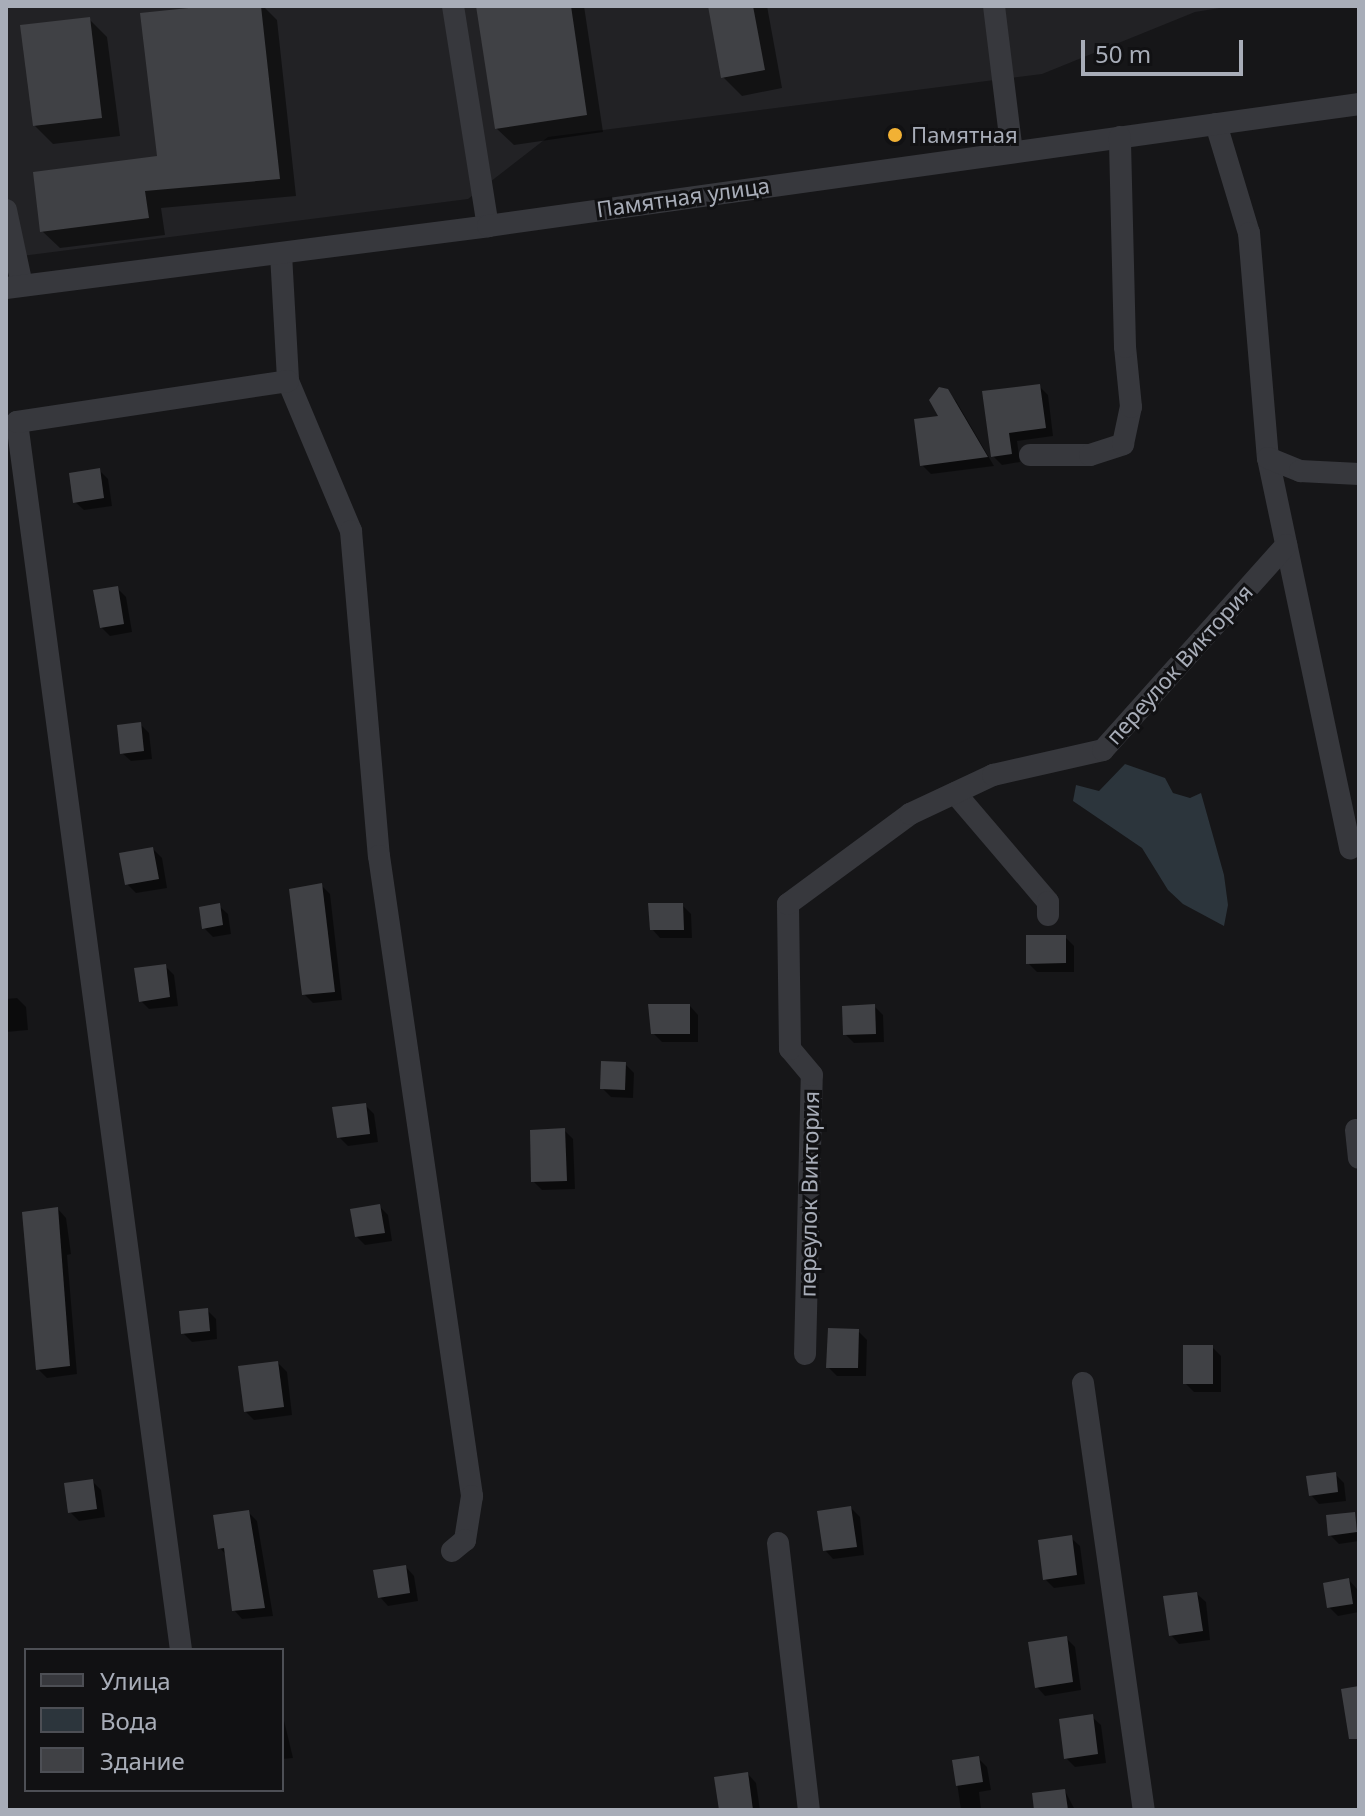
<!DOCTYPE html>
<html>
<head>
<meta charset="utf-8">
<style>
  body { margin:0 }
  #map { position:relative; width:1365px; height:1816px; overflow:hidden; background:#161618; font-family:"Noto Sans",sans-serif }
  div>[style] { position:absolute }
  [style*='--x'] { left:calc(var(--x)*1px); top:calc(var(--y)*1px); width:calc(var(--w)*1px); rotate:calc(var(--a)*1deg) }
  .built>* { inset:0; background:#222225 }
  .water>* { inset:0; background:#2c353c }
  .shadow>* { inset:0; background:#0007 }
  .building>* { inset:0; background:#404145 }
  .minor>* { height:22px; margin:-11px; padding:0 11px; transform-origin:11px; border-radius:11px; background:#37383d }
  .dots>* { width:22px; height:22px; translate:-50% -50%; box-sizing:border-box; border:4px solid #111113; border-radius:50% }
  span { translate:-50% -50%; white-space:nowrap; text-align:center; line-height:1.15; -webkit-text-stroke:6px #111113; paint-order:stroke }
  .poi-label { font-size:22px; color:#a8adb8 }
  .left { translate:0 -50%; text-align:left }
  .street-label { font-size:22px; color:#a8adb8 }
  .frame { position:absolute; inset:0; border:8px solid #a8adb8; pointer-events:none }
  .legend { position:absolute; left:24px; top:1648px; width:260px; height:144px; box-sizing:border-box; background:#111113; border:2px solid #4d4f55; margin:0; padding:10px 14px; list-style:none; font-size:24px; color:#a8adb8 }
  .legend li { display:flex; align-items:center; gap:16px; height:40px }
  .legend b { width:40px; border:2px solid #4d4f55 }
  .scale { position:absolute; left:1081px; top:40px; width:162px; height:36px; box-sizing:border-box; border:4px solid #a8adb8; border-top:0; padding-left:10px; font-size:24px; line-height:28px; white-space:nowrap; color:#a8adb8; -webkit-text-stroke:6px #111113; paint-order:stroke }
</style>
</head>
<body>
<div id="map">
  <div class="built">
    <div style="clip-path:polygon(6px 6px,1232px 6px,1195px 12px,1042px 74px,548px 137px,468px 199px,6px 258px)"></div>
  </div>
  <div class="water">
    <div style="clip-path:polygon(1125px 764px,1165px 778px,1173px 793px,1190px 798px,1201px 793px,1224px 875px,1228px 905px,1224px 926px,1183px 904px,1168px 890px,1142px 848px,1073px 801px,1076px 785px,1099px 791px)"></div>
  </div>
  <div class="shadow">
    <div style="clip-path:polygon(227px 6px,263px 6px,277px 20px,296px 196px,161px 208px,165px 235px,60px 248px,42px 231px,159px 158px)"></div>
    <div style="clip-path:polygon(478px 6px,584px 6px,603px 132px,514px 145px,496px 128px)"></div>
    <div style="clip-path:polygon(710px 6px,767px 6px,782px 88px,742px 96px,723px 77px)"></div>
    <div style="clip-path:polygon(89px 19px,107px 37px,120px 136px,53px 144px,35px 126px)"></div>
    <div style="clip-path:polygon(1039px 386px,1048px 395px,1053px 436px,1017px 441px,1020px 462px,1002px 465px,993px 456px)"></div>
    <div style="clip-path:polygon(947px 391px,956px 401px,994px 466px,931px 474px,922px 465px)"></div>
    <div style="clip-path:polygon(99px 470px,108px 479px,112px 506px,84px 510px,75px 502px)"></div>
    <div style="clip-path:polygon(117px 588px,126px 597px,132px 632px,110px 636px,101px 627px)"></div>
    <div style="clip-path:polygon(140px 724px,149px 733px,152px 759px,131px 761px,122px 753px)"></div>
    <div style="clip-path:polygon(153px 849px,162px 858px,167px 888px,136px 893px,127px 884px)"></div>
    <div style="clip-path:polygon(321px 885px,330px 894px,342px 1000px,313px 1003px,304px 994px)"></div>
    <div style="clip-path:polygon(682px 905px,691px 914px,692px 938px,660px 938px,652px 929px)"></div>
    <div style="clip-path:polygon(219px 906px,228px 914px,231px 934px,213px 937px,204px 928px)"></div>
    <div style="clip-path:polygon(1065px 937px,1074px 946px,1074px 972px,1037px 972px,1028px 963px)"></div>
    <div style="clip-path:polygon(165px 966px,174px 975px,178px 1006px,149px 1009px,141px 1001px)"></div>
    <div style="clip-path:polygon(17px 998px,26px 1007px,28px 1030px,6px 1032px,6px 999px)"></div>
    <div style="clip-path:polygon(690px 1006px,698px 1015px,698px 1042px,662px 1042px,653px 1033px)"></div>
    <div style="clip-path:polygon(874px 1006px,883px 1015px,884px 1042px,854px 1043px,845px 1034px)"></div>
    <div style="clip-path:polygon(625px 1064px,634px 1073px,633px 1098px,611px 1097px,602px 1088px)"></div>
    <div style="clip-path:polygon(365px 1105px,374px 1114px,378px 1142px,348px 1146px,339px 1137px)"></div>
    <div style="clip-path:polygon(564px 1130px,573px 1139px,575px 1189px,542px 1190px,533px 1181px)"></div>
    <div style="clip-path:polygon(379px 1206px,388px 1215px,392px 1241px,365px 1245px,356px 1236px)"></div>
    <div style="clip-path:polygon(58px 1209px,66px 1218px,71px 1254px,67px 1255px,77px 1374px,47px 1378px,38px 1369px)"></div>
    <div style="clip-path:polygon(207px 1310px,216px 1319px,217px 1339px,192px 1342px,183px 1333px)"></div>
    <div style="clip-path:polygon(858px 1331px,867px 1340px,866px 1376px,837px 1376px,828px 1367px)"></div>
    <div style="clip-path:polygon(1212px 1347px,1221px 1356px,1221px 1392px,1194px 1392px,1185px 1383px)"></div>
    <div style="clip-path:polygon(278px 1363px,287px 1372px,292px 1415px,254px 1420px,245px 1411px)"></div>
    <div style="clip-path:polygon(1335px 1474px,1344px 1483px,1346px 1501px,1319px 1504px,1311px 1495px)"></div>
    <div style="clip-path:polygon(92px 1481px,101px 1490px,105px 1517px,79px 1521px,70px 1512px)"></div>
    <div style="clip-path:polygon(851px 1508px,860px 1517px,864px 1555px,833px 1559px,825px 1550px)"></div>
    <div style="clip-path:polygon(248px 1512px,257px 1521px,273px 1616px,242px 1619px,234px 1610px,227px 1556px,220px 1548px)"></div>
    <div style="clip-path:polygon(1354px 1514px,1359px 1541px,1339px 1544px,1330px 1535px)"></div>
    <div style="clip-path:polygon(1071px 1538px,1080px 1546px,1085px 1584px,1054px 1588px,1045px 1579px)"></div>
    <div style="clip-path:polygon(406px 1567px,414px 1576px,418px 1601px,388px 1606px,380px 1597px)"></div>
    <div style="clip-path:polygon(1349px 1580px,1357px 1589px,1359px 1612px,1338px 1616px,1329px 1607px)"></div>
    <div style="clip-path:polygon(1197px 1594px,1206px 1602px,1210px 1640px,1179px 1644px,1171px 1635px)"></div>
    <div style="clip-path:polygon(1066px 1638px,1075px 1647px,1081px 1690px,1045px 1696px,1037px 1687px)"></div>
    <div style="clip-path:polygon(282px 1712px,293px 1758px,282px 1759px)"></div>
    <div style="clip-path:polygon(1092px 1717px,1101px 1725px,1106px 1763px,1075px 1767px,1066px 1758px)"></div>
    <div style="clip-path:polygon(978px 1758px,987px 1767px,991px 1790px,979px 1792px,981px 1810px,961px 1810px,954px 1762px)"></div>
    <div style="clip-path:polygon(748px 1774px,756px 1783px,760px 1810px,721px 1810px)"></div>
    <div style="clip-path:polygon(1065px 1791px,1075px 1810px,1036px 1810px)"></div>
  </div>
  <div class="building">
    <div style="clip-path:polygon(208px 6px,261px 6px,280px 179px,145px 191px,149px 218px,40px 232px,33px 172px,157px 156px,140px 13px)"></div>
    <div style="clip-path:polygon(476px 6px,571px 6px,587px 115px,495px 129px)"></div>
    <div style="clip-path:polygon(708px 6px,753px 6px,765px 70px,721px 78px)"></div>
    <div style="clip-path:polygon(90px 17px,102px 118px,33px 126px,20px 25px)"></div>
    <div style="clip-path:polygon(1040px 384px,1046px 428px,1009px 433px,1012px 454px,991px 457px,982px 391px)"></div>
    <div style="clip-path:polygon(939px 387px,948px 389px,988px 457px,920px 466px,914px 419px,938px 416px,929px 400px)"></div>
    <div style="clip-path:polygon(100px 468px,104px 498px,73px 503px,69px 473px)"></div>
    <div style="clip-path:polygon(118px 586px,124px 624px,100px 628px,93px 590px)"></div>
    <div style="clip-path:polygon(141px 722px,144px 751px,120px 754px,117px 725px)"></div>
    <div style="clip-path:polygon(153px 847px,159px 879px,125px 885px,119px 853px)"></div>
    <div style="clip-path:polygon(322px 883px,335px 992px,302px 995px,289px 889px)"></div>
    <div style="clip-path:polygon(220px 903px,223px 925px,202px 929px,199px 907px)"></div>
    <div style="clip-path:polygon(648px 903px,683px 903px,684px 930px,650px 930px)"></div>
    <div style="clip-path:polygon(1026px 935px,1066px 935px,1066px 963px,1026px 964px)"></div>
    <div style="clip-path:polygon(166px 964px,170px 997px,139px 1002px,134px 968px)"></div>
    <div style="clip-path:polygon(648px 1004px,690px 1004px,690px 1034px,651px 1034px)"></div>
    <div style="clip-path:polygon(875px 1004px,876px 1034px,843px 1035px,842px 1006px)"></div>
    <div style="clip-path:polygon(601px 1061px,626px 1062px,625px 1090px,600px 1089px)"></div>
    <div style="clip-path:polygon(366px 1103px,370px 1134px,337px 1138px,332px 1107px)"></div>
    <div style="clip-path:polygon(565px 1128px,567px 1181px,531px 1182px,530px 1130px)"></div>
    <div style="clip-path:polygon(380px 1204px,385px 1233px,355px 1237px,350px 1209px)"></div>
    <div style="clip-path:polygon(58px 1207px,70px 1366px,36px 1370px,22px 1212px)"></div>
    <div style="clip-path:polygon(208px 1308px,210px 1331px,181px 1334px,179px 1311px)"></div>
    <div style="clip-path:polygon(828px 1328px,859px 1329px,858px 1368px,826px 1368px)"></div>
    <div style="clip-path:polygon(1183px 1345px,1213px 1345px,1213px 1384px,1183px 1384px)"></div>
    <div style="clip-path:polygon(278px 1361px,284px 1407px,244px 1412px,238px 1366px)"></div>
    <div style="clip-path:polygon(1336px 1472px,1338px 1492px,1309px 1496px,1306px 1476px)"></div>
    <div style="clip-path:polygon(93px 1479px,97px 1509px,68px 1513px,64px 1483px)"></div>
    <div style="clip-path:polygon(851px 1506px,857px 1547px,823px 1551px,817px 1511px)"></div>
    <div style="clip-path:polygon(249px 1510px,265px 1608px,232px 1611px,224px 1548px,218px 1549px,213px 1515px)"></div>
    <div style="clip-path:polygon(1355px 1512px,1357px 1532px,1328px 1536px,1326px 1515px)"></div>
    <div style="clip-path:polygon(1072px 1535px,1077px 1575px,1043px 1580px,1038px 1540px)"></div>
    <div style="clip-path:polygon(406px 1565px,410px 1593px,378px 1598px,373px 1570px)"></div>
    <div style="clip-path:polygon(1349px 1578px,1353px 1604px,1327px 1608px,1323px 1583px)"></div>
    <div style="clip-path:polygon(1197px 1592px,1203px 1631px,1169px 1636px,1163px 1596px)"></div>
    <div style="clip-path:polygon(1067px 1636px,1073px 1682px,1035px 1688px,1028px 1642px)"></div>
    <div style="clip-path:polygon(1359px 1686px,1359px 1739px,1349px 1739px,1341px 1689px)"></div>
    <div style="clip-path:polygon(1093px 1714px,1098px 1754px,1064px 1759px,1059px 1719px)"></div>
    <div style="clip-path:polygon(979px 1756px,983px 1782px,956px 1786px,952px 1760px)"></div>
    <div style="clip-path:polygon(748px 1772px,753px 1810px,719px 1810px,714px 1777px)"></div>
    <div style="clip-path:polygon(1065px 1789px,1068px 1810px,1034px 1810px,1032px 1793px)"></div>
  </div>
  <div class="minor">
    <div style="--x:453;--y:6;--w:223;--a:81"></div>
    <div style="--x:994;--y:6;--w:147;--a:83"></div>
    <div style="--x:1216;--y:124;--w:114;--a:73.2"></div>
    <div style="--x:1249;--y:233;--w:226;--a:85.2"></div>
    <div style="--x:1268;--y:458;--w:399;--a:78.1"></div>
    <div style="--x:6;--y:210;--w:77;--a:78"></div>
    <div style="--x:281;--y:254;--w:127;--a:86.8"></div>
    <div style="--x:288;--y:381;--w:163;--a:67.2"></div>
    <div style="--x:351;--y:531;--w:326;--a:85.1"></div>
    <div style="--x:379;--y:856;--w:647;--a:81.73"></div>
    <div style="--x:472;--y:1496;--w:45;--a:99"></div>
    <div style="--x:465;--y:1540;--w:17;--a:140"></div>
    <div style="--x:6;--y:288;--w:486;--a:-7.3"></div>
    <div style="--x:488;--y:226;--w:880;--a:-7.97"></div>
    <div style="--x:1030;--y:455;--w:60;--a:0"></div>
    <div style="--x:1090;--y:455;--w:35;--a:-18"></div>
    <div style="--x:1123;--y:444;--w:38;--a:-78"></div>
    <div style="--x:1131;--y:407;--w:60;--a:-95.7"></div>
    <div style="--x:1125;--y:347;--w:210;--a:-91.4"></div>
    <div style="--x:1268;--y:458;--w:35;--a:22"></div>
    <div style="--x:1300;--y:471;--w:59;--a:2.9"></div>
    <div style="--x:955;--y:793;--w:143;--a:49.5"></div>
    <div style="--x:1048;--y:902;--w:13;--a:90"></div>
    <div style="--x:1356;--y:1130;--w:28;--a:84"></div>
    <div style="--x:805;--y:1354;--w:279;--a:-88.6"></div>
    <div style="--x:812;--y:1075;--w:34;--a:-130"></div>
    <div style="--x:790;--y:1049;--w:145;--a:-90.8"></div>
    <div style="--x:788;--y:904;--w:152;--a:-36.4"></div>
    <div style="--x:910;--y:814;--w:92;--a:-25.2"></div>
    <div style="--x:993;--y:775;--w:113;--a:-12.8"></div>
    <div style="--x:1103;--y:750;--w:275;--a:-48.2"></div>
    <div style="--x:1083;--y:1383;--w:431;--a:81.9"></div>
    <div style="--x:778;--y:1543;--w:269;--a:83.4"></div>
    <div style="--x:181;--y:1650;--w:1239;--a:-97.61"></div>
    <div style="--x:17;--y:422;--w:274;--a:-8.6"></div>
  </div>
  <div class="dots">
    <div style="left:895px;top:135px;background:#f2b134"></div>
  </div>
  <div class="poi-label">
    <span class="left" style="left:911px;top:135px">Памятная</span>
  </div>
  <div class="street-label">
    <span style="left:683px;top:197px;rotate:-8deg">Памятная улица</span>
    <span style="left:1179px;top:664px;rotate:-48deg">переулок Виктория</span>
    <span style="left:809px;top:1194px;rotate:-89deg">переулок Виктория</span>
  </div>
  <div class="frame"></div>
  <ul class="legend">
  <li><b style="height:10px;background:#37383d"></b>Улица</li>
  <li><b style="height:22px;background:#2c353c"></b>Вода</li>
  <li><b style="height:22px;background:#404145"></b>Здание</li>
  </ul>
  <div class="scale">50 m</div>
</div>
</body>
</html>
